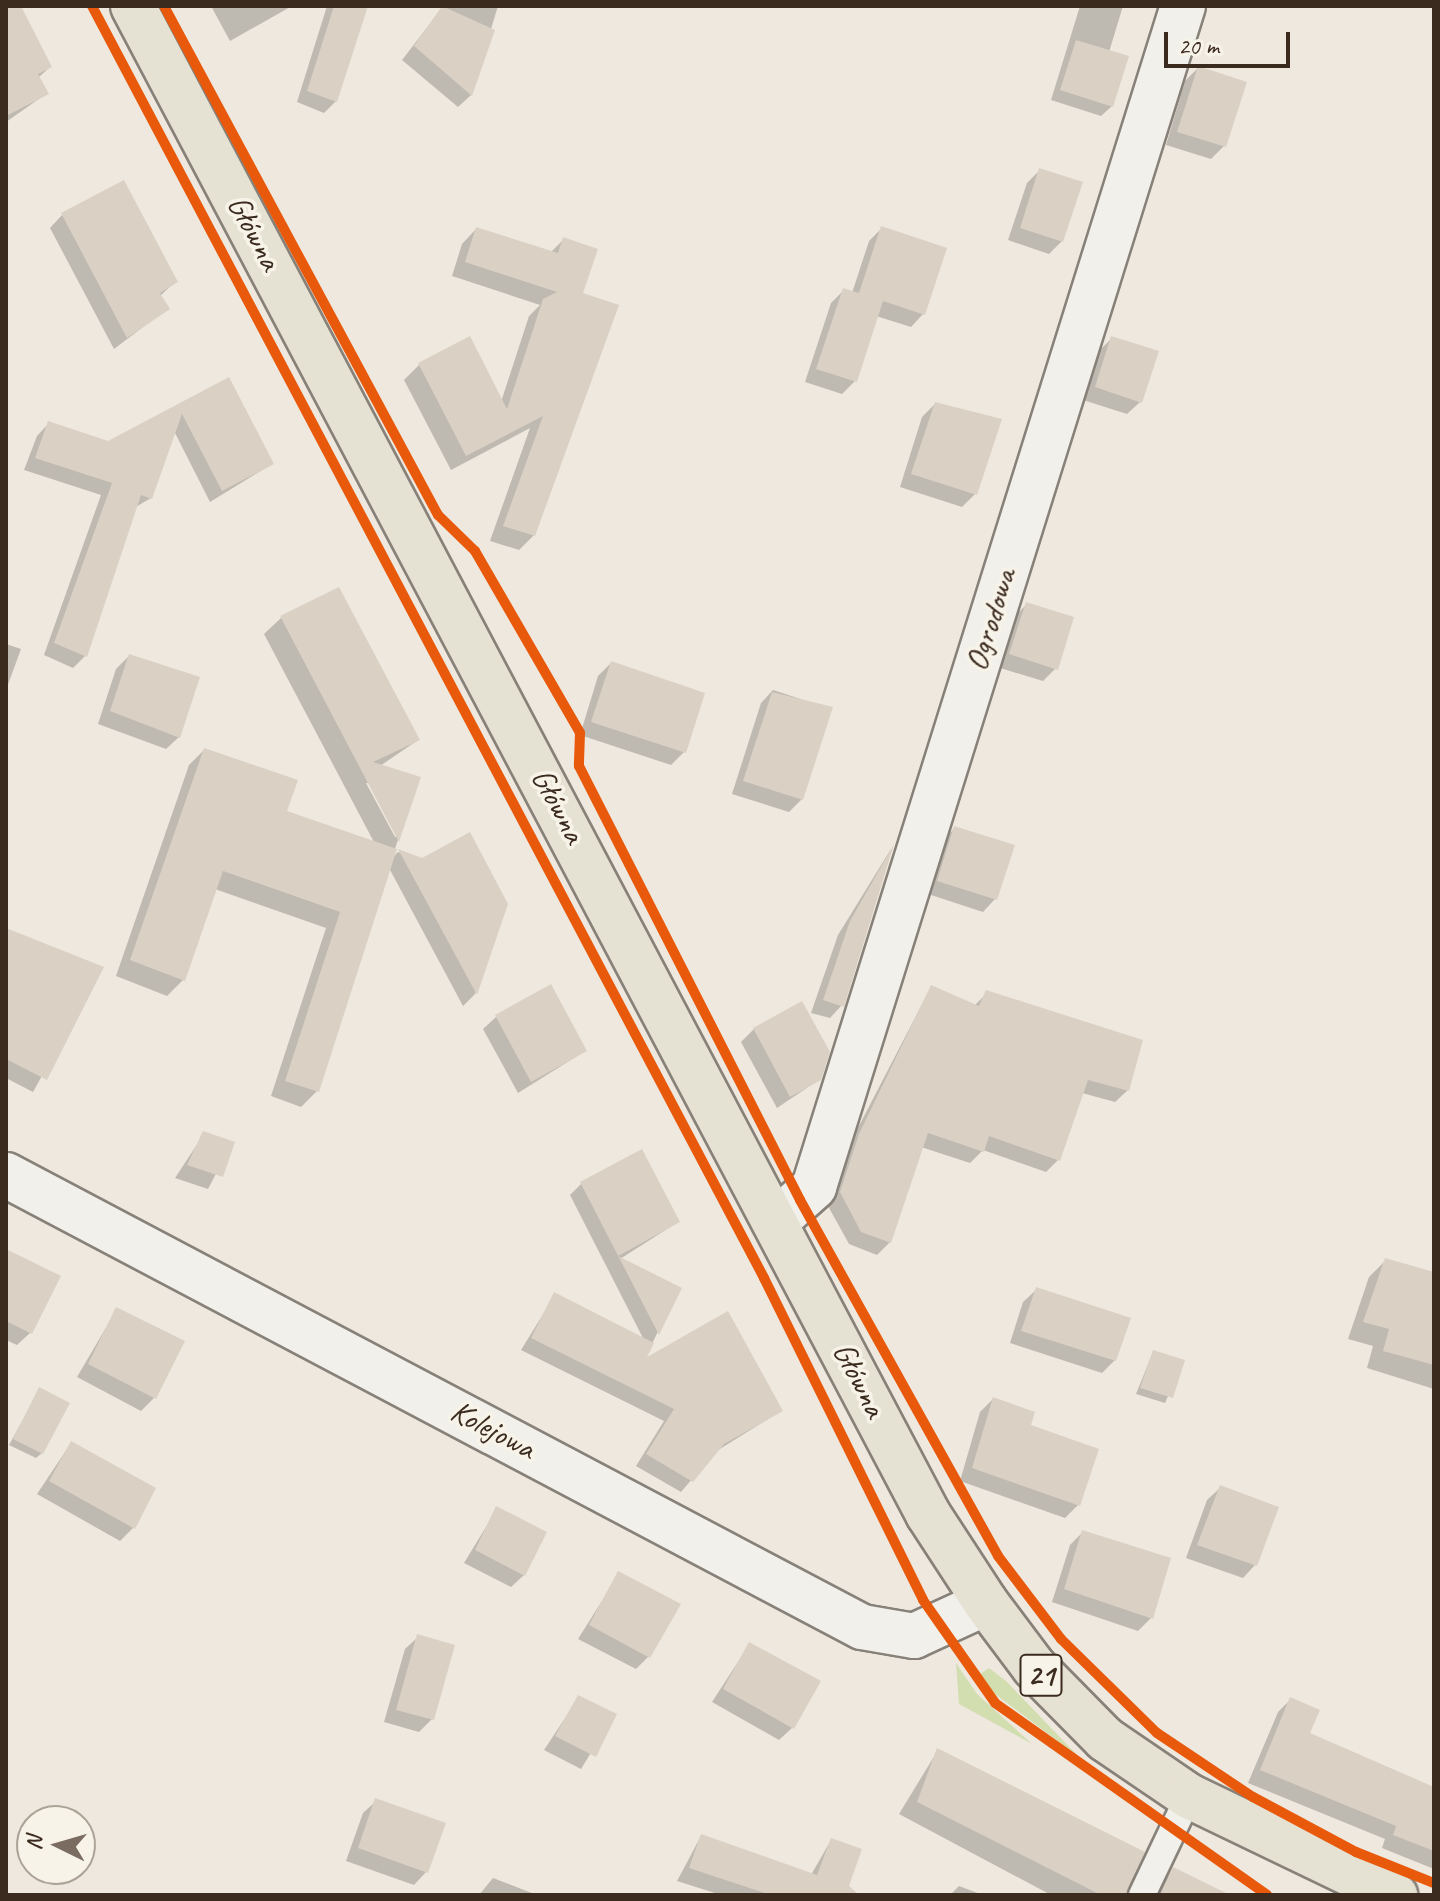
<!DOCTYPE html>
<html>
<head>
<meta charset="utf-8">
<style>
  body { margin:0 }
  #map { position:relative; width:1440px; height:1901px; overflow:hidden; background:#eee8de; font-family:Caveat,sans-serif }
  div>[style] { position:absolute }
  [style*='--x'] { left:calc(var(--x)*1px); top:calc(var(--y)*1px); width:calc(var(--w)*1px); rotate:calc(var(--a)*1deg) }
  .green>* { inset:0; background:#d2ddb0 }
  .shadow>* { inset:0; background:#0003 }
  .building>* { inset:0; background:#dbd0c4 }
  .roads { filter:drop-shadow(2px 0 #878179) drop-shadow(-2px 0 #878179) drop-shadow(0 2px #878179) drop-shadow(0 -2px #878179) }
  .service>* { height:26px; margin:-13px; padding:0 13px; transform-origin:13px; border-radius:13px; background:#f1f0eb }
  .minor>* { height:44px; margin:-22px; padding:0 22px; transform-origin:22px; border-radius:22px; background:#f1f0eb }
  .primary>* { height:44px; margin:-22px; padding:0 22px; transform-origin:22px; border-radius:22px; background:#e6e2d3 }
  .cycleway>* { height:10px; margin:-5px; padding:0 5px; transform-origin:5px; border-radius:5px; background:#e8590c }
  span { translate:-50% -50%; white-space:nowrap; text-align:center; line-height:1.15; -webkit-text-stroke:7px #f7f3e8; paint-order:stroke }
  .shield-label span { padding:2px 6px; background:#f7f3e8; border:2px solid; border-radius:6px; -webkit-text-stroke-width:0 }
  .shield-label { font-size:30px; color:#3b2a1e; font-weight:700 }
  .street-label { font-size:32px; color:#3b2a1e }
  .frame { position:absolute; inset:0; border:8px solid #3b2a1e; pointer-events:none }
  .north { position:absolute; left:16px; top:1805px; width:80px; height:80px; box-sizing:border-box; background:#f7f3e8; border:2px solid #aca397; border-radius:50%; rotate:275deg; font-size:22px; font-weight:700; line-height:32px; text-align:center; color:#3b2a1e }
  .north::after { content:''; display:block; margin:auto; width:28px; height:36px; background:#7a6c61; clip-path:polygon(50% 0,100% 100%,50% 72%,0 100%) }
  .scale { position:absolute; left:1164px; top:32px; width:126px; height:36px; box-sizing:border-box; border:4px solid #3b2a1e; border-top:0; padding-left:10px; font-size:24px; line-height:28px; white-space:nowrap; color:#3b2a1e; -webkit-text-stroke:6px #f7f3e8; paint-order:stroke }
</style>
</head>
<body>
<div id="map">
  <div class="green">
    <div style="clip-path:polygon(956px 1663px,977px 1694px,1032px 1744px,959px 1704px)"></div>
    <div style="clip-path:polygon(989px 1668px,1006px 1681px,1079px 1757px,987px 1688px,980px 1674px)"></div>
  </div>
  <div class="shadow">
    <div style="clip-path:polygon(6px 6px,18px 6px,50px 67px,38px 78px,46px 94px,6px 122px)"></div>
    <div style="clip-path:polygon(211px 6px,292px 6px,230px 41px)"></div>
    <div style="clip-path:polygon(327px 6px,366px 6px,336px 101px,324px 113px,297px 102px)"></div>
    <div style="clip-path:polygon(498px 6px,471px 95px,458px 107px,402px 60px,443px 7px)"></div>
    <div style="clip-path:polygon(1080px 6px,1123px 6px,1109px 52px,1112px 106px,1101px 116px,1051px 100px)"></div>
    <div style="clip-path:polygon(1198px 68px,1245px 83px,1224px 146px,1211px 159px,1166px 145px,1185px 81px)"></div>
    <div style="clip-path:polygon(1040px 170px,1062px 241px,1049px 254px,1008px 240px,1027px 183px)"></div>
    <div style="clip-path:polygon(62px 215px,175px 282px,160px 296px,167px 309px,114px 349px,50px 228px)"></div>
    <div style="clip-path:polygon(882px 228px,923px 314px,911px 327px,876px 316px,855px 381px,842px 394px,805px 382px,831px 303px,844px 290px,852px 293px,869px 241px)"></div>
    <div style="clip-path:polygon(476px 229px,550px 253px,563px 240px,580px 294px,534px 535px,519px 550px,490px 541px,530px 428px,451px 470px,404px 380px,419px 365px,501px 402px,529px 316px,540px 305px,452px 276px,462px 244px)"></div>
    <div style="clip-path:polygon(1112px 338px,1140px 402px,1127px 414px,1083px 400px,1099px 351px)"></div>
    <div style="clip-path:polygon(228px 380px,272px 464px,210px 502px,174px 431px,151px 498px,134px 508px,85px 656px,73px 668px,44px 655px,101px 495px,24px 470px,37px 436px,48px 424px,108px 443px)"></div>
    <div style="clip-path:polygon(935px 404px,975px 494px,962px 507px,900px 487px,922px 417px)"></div>
    <div style="clip-path:polygon(evenodd,339px 590px,418px 740px,380px 766px,418px 779px,392px 858px,398px 852px,422px 860px,506px 905px,475px 994px,463px 1006px,389px 868px,317px 1091px,301px 1107px,271px 1096px,326px 928px,215px 889px,183px 980px,167px 996px,116px 976px,189px 765px,204px 750px,284px 813px,375px 844px,264px 634px,281px 618px,339px 590px,366px 783px,370px 783px,398px 836px,395px 837px,366px 783px)"></div>
    <div style="clip-path:polygon(1027px 604px,1056px 668px,1043px 681px,997px 667px,1014px 617px)"></div>
    <div style="clip-path:polygon(6px 644px,21px 649px,6px 690px)"></div>
    <div style="clip-path:polygon(129px 656px,179px 737px,166px 749px,98px 724px,116px 669px)"></div>
    <div style="clip-path:polygon(611px 663px,703px 694px,684px 752px,671px 765px,580px 735px,598px 676px)"></div>
    <div style="clip-path:polygon(773px 690px,831px 709px,802px 799px,789px 812px,732px 794px,761px 703px)"></div>
    <div style="clip-path:polygon(955px 828px,995px 899px,983px 912px,925px 893px,942px 841px)"></div>
    <div style="clip-path:polygon(891px 849px,842px 1005px,830px 1018px,811px 1013px,838px 935px)"></div>
    <div style="clip-path:polygon(6px 931px,102px 968px,33px 1092px,6px 1078px)"></div>
    <div style="clip-path:polygon(931px 987px,974px 1006px,987px 993px,1128px 1090px,1115px 1102px,1082px 1093px,1058px 1160px,1046px 1172px,983px 1150px,970px 1163px,921px 1147px,890px 1242px,877px 1255px,849px 1244px,828px 1206px,847px 1149px)"></div>
    <div style="clip-path:polygon(496px 1017px,585px 1051px,518px 1093px,483px 1029px)"></div>
    <div style="clip-path:polygon(754px 1029px,820px 1079px,777px 1108px,741px 1042px)"></div>
    <div style="clip-path:polygon(204px 1134px,232px 1143px,208px 1189px,175px 1178px)"></div>
    <div style="clip-path:polygon(581px 1184px,678px 1222px,620px 1259px,679px 1289px,643px 1362px,781px 1411px,715px 1452px,681px 1492px,636px 1466px,664px 1421px,521px 1350px,555px 1295px,644px 1340px,570px 1195px)"></div>
    <div style="clip-path:polygon(6px 1251px,30px 1333px,17px 1345px,6px 1340px)"></div>
    <div style="clip-path:polygon(1386px 1260px,1434px 1274px,1434px 1389px,1367px 1368px,1373px 1346px,1348px 1339px,1369px 1277px)"></div>
    <div style="clip-path:polygon(1036px 1290px,1115px 1360px,1102px 1373px,1010px 1343px,1023px 1302px)"></div>
    <div style="clip-path:polygon(117px 1309px,154px 1398px,141px 1411px,77px 1377px)"></div>
    <div style="clip-path:polygon(1153px 1352px,1183px 1362px,1165px 1403px,1136px 1394px)"></div>
    <div style="clip-path:polygon(40px 1389px,42px 1453px,36px 1458px,9px 1445px)"></div>
    <div style="clip-path:polygon(993px 1399px,1029px 1426px,1078px 1505px,1065px 1518px,960px 1481px,980px 1412px)"></div>
    <div style="clip-path:polygon(71px 1443px,133px 1528px,120px 1541px,37px 1494px)"></div>
    <div style="clip-path:polygon(1220px 1488px,1255px 1565px,1243px 1578px,1186px 1558px,1207px 1500px)"></div>
    <div style="clip-path:polygon(497px 1509px,524px 1575px,511px 1587px,464px 1563px)"></div>
    <div style="clip-path:polygon(1083px 1532px,1151px 1618px,1138px 1631px,1052px 1602px,1070px 1545px)"></div>
    <div style="clip-path:polygon(619px 1574px,649px 1656px,636px 1669px,578px 1639px)"></div>
    <div style="clip-path:polygon(418px 1637px,432px 1719px,419px 1732px,384px 1722px,405px 1649px)"></div>
    <div style="clip-path:polygon(749px 1645px,792px 1728px,779px 1740px,712px 1702px)"></div>
    <div style="clip-path:polygon(579px 1697px,614px 1715px,581px 1769px,544px 1750px)"></div>
    <div style="clip-path:polygon(1291px 1699px,1308px 1734px,1434px 1789px,1434px 1869px,1382px 1848px,1385px 1839px,1248px 1783px,1278px 1712px)"></div>
    <div style="clip-path:polygon(938px 1750px,1124px 1895px,1051px 1895px,899px 1814px)"></div>
    <div style="clip-path:polygon(376px 1801px,426px 1872px,414px 1885px,346px 1861px,363px 1813px)"></div>
    <div style="clip-path:polygon(701px 1836px,811px 1875px,831px 1840px,844px 1895px,721px 1895px,677px 1881px)"></div>
    <div style="clip-path:polygon(1174px 1869px,1224px 1895px,1153px 1895px)"></div>
    <div style="clip-path:polygon(493px 1878px,537px 1895px,479px 1895px)"></div>
    <div style="clip-path:polygon(959px 1886px,983px 1895px,950px 1895px)"></div>
  </div>
  <div class="building">
    <div style="clip-path:polygon(6px 6px,21px 6px,52px 67px,38px 74px,49px 94px,6px 116px)"></div>
    <div style="clip-path:polygon(334px 6px,368px 6px,337px 102px,307px 91px)"></div>
    <div style="clip-path:polygon(442px 6px,495px 30px,472px 96px,414px 46px)"></div>
    <div style="clip-path:polygon(1076px 40px,1129px 56px,1113px 107px,1060px 90px)"></div>
    <div style="clip-path:polygon(1198px 66px,1247px 82px,1226px 147px,1177px 132px)"></div>
    <div style="clip-path:polygon(1039px 168px,1083px 182px,1063px 242px,1020px 228px)"></div>
    <div style="clip-path:polygon(124px 180px,178px 282px,160px 293px,170px 309px,127px 338px,61px 213px)"></div>
    <div style="clip-path:polygon(881px 226px,947px 248px,925px 315px,883px 301px,857px 382px,816px 369px,843px 288px,859px 293px)"></div>
    <div style="clip-path:polygon(476px 227px,558px 253px,563px 237px,598px 249px,583px 293px,619px 305px,535px 536px,503px 526px,543px 416px,466px 456px,418px 363px,470px 336px,507px 409px,543px 299px,557px 292px,465px 262px)"></div>
    <div style="clip-path:polygon(1111px 336px,1159px 351px,1142px 403px,1095px 387px)"></div>
    <div style="clip-path:polygon(229px 377px,274px 464px,222px 491px,182px 414px,152px 499px,141px 495px,87px 657px,54px 643px,112px 483px,35px 458px,48px 421px,108px 441px)"></div>
    <div style="clip-path:polygon(935px 402px,1002px 419px,977px 495px,911px 474px)"></div>
    <div style="clip-path:polygon(339px 587px,420px 740px,373px 762px,421px 777px,399px 842px,280px 616px)"></div>
    <div style="clip-path:polygon(1026px 602px,1074px 617px,1058px 670px,1009px 654px)"></div>
    <div style="clip-path:polygon(129px 654px,200px 677px,180px 738px,110px 711px)"></div>
    <div style="clip-path:polygon(611px 661px,705px 693px,686px 753px,591px 722px)"></div>
    <div style="clip-path:polygon(772px 692px,833px 707px,803px 800px,743px 781px)"></div>
    <div style="clip-path:polygon(204px 748px,298px 780px,287px 811px,397px 849px,319px 1092px,285px 1081px,340px 912px,223px 871px,185px 981px,130px 960px)"></div>
    <div style="clip-path:polygon(954px 826px,1015px 845px,997px 900px,937px 881px)"></div>
    <div style="clip-path:polygon(470px 832px,508px 904px,477px 995px,398px 849px,422px 858px)"></div>
    <div style="clip-path:polygon(894px 844px,844px 1007px,823px 1000px,850px 921px)"></div>
    <div style="clip-path:polygon(6px 928px,104px 967px,47px 1080px,6px 1059px)"></div>
    <div style="clip-path:polygon(551px 984px,587px 1051px,531px 1082px,495px 1015px)"></div>
    <div style="clip-path:polygon(931px 985px,979px 1006px,986px 990px,1143px 1040px,1129px 1091px,1088px 1080px,1060px 1161px,989px 1136px,984px 1152px,928px 1133px,891px 1243px,861px 1232px,840px 1192px,859px 1134px)"></div>
    <div style="clip-path:polygon(802px 1001px,830px 1052px,821px 1080px,790px 1097px,753px 1028px)"></div>
    <div style="clip-path:polygon(203px 1131px,235px 1142px,223px 1177px,187px 1165px)"></div>
    <div style="clip-path:polygon(642px 1149px,680px 1222px,618px 1256px,682px 1288px,659px 1335px,580px 1182px)"></div>
    <div style="clip-path:polygon(6px 1249px,61px 1276px,32px 1334px,6px 1321px)"></div>
    <div style="clip-path:polygon(1385px 1258px,1434px 1272px,1434px 1365px,1383px 1351px,1389px 1329px,1363px 1322px)"></div>
    <div style="clip-path:polygon(1036px 1287px,1131px 1318px,1116px 1361px,1021px 1331px)"></div>
    <div style="clip-path:polygon(554px 1292px,654px 1343px,647px 1357px,728px 1311px,783px 1411px,724px 1444px,693px 1482px,646px 1454px,674px 1409px,531px 1338px)"></div>
    <div style="clip-path:polygon(116px 1307px,185px 1341px,156px 1399px,88px 1364px)"></div>
    <div style="clip-path:polygon(1153px 1350px,1185px 1360px,1173px 1398px,1140px 1388px)"></div>
    <div style="clip-path:polygon(39px 1387px,70px 1403px,43px 1454px,13px 1439px)"></div>
    <div style="clip-path:polygon(993px 1397px,1035px 1412px,1031px 1425px,1099px 1449px,1080px 1506px,972px 1468px)"></div>
    <div style="clip-path:polygon(71px 1441px,156px 1488px,135px 1529px,49px 1481px)"></div>
    <div style="clip-path:polygon(1220px 1485px,1279px 1507px,1257px 1566px,1197px 1545px)"></div>
    <div style="clip-path:polygon(496px 1506px,547px 1532px,525px 1576px,475px 1550px)"></div>
    <div style="clip-path:polygon(1082px 1530px,1171px 1558px,1153px 1619px,1064px 1589px)"></div>
    <div style="clip-path:polygon(618px 1571px,681px 1604px,650px 1658px,589px 1625px)"></div>
    <div style="clip-path:polygon(417px 1634px,455px 1645px,434px 1720px,396px 1710px)"></div>
    <div style="clip-path:polygon(749px 1642px,821px 1681px,794px 1729px,723px 1689px)"></div>
    <div style="clip-path:polygon(578px 1695px,617px 1714px,596px 1757px,555px 1736px)"></div>
    <div style="clip-path:polygon(1290px 1697px,1320px 1710px,1310px 1733px,1434px 1787px,1434px 1851px,1393px 1835px,1396px 1826px,1260px 1770px)"></div>
    <div style="clip-path:polygon(937px 1748px,1145px 1852px,1126px 1895px,1101px 1895px,917px 1802px)"></div>
    <div style="clip-path:polygon(375px 1798px,446px 1823px,428px 1873px,358px 1848px)"></div>
    <div style="clip-path:polygon(701px 1834px,817px 1875px,831px 1838px,862px 1849px,849px 1886px,859px 1895px,771px 1895px,689px 1868px)"></div>
    <div style="clip-path:polygon(1173px 1867px,1230px 1895px,1160px 1895px)"></div>
  </div>
  <div class="roads">
    <div class="service">
      <div style="--x:1142;--y:1895;--w:110;--a:-64.6"></div>
    </div>
    <div class="minor">
      <div style="--x:6;--y:1175;--w:968;--a:27.84"></div>
      <div style="--x:862;--y:1627;--w:53;--a:9.8"></div>
      <div style="--x:914;--y:1636;--w:79;--a:-24.6"></div>
      <div style="--x:777;--y:1220;--w:50;--a:-41.7"></div>
      <div style="--x:814;--y:1187;--w:1237;--a:-72.65"></div>
    </div>
    <div class="primary">
      <div style="--x:133;--y:6;--w:1705;--a:62.2"></div>
      <div style="--x:928;--y:1514;--w:106;--a:56.9"></div>
      <div style="--x:986;--y:1603;--w:80;--a:53.1"></div>
      <div style="--x:1034;--y:1667;--w:101;--a:45.4"></div>
      <div style="--x:1105;--y:1739;--w:102;--a:34.2"></div>
      <div style="--x:1189;--y:1796;--w:229;--a:25.7"></div>
    </div>
  </div>
  <div class="cycleway">
    <div style="--x:92;--y:6;--w:1439;--a:62.15"></div>
    <div style="--x:764;--y:1278;--w:359;--a:63.7"></div>
    <div style="--x:923;--y:1600;--w:126;--a:55"></div>
    <div style="--x:995;--y:1703;--w:333;--a:35.2"></div>
    <div style="--x:164;--y:6;--w:578;--a:61.71"></div>
    <div style="--x:438;--y:515;--w:52;--a:44.2"></div>
    <div style="--x:475;--y:551;--w:210;--a:60"></div>
    <div style="--x:580;--y:733;--w:33;--a:92"></div>
    <div style="--x:579;--y:766;--w:487;--a:63"></div>
    <div style="--x:800;--y:1200;--w:407;--a:60.9"></div>
    <div style="--x:998;--y:1556;--w:104;--a:52.8"></div>
    <div style="--x:1061;--y:1639;--w:134;--a:44.4"></div>
    <div style="--x:1157;--y:1733;--w:115;--a:33.7"></div>
    <div style="--x:1253;--y:1797;--w:117;--a:28.1"></div>
    <div style="--x:1356;--y:1852;--w:84;--a:21.7"></div>
  </div>
  <div class="shield-label">
    <span style="left:1041px;top:1675px">21</span>
  </div>
  <div class="street-label">
    <span style="left:254px;top:233px;rotate:62deg">Główna</span>
    <span style="left:991px;top:620px;rotate:-73deg">Ogrodowa</span>
    <span style="left:558px;top:806px;rotate:62deg">Główna</span>
    <span style="left:859px;top:1380px;rotate:63deg">Główna</span>
    <span style="left:493px;top:1430px;rotate:28deg">Kolejowa</span>
  </div>
  <div class="frame"></div>
  <div class="north">N</div>
  <div class="scale">20 m</div>
</div>
</body>
</html>
